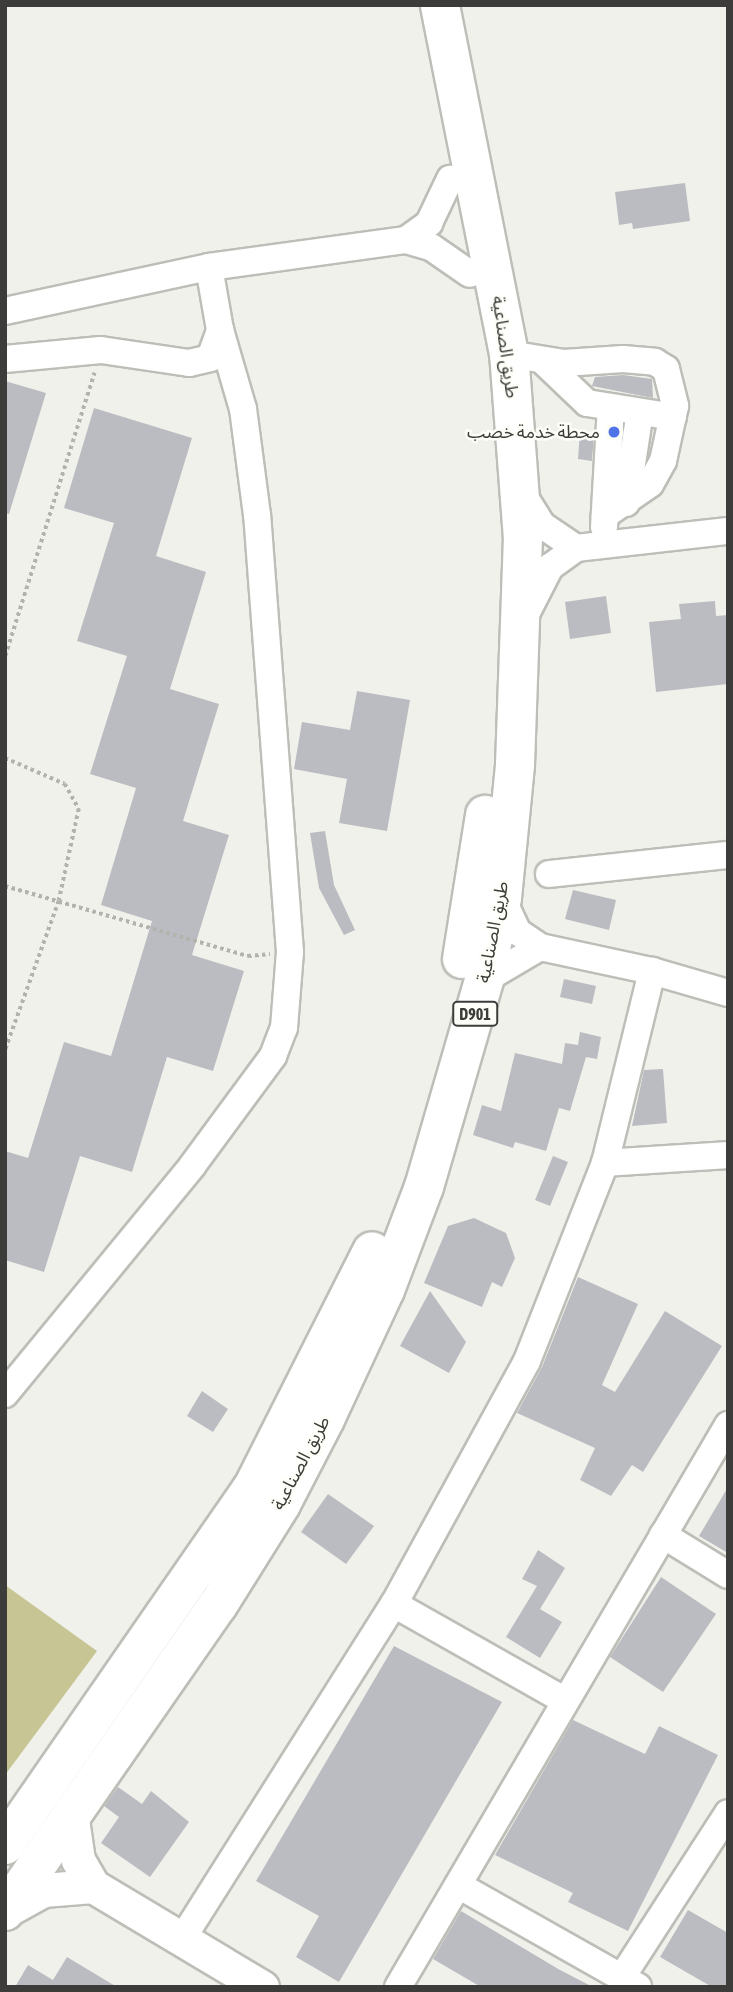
<!DOCTYPE html>
<html>
<head>
<meta charset="utf-8">
<style>
  body { margin:0 }
  #map { position:relative; width:733px; height:1992px; overflow:hidden; background:#f1f1eb; font-family:"Asap Condensed","Noto Sans Arabic",sans-serif }
  div>[style] { position:absolute }
  [style*='--x'] { left:calc(var(--x)*1px); top:calc(var(--y)*1px); width:calc(var(--w)*1px); rotate:calc(var(--a)*1deg) }
  .green>* { inset:0; background:#c7c594 }
  .building>* { inset:0; background:#babcc1 }
  .path>* { height:3.5px; margin-top:-1.75px; transform-origin:0; background:repeating-linear-gradient(90deg,#b3b3ae 0 3.5px,transparent 0 7px) }
  .roads { filter:drop-shadow(2px 0 #bebeb8) drop-shadow(-2px 0 #bebeb8) drop-shadow(0 2px #bebeb8) drop-shadow(0 -2px #bebeb8) }
  .minor>* { height:26px; margin:-13px; padding:0 13px; transform-origin:13px; border-radius:13px; background:#fff }
  .major>* { height:33px; margin:-16.5px; padding:0 16.5px; transform-origin:16.5px; border-radius:16.5px; background:#fff }
  .highway>* { height:38px; margin:-19px; padding:0 19px; transform-origin:19px; border-radius:19px; background:#fff }
  .dots>* { width:19px; height:19px; translate:-50% -50%; box-sizing:border-box; border:4px solid #fefef8; border-radius:50% }
  span { translate:-50% -50%; white-space:nowrap; text-align:center; line-height:1.15; -webkit-text-stroke:5px #fefef8; paint-order:stroke }
  .shield-label span { padding:2px 5px; background:#fefef8; border:2px solid; border-radius:5px; -webkit-text-stroke-width:0 }
  .shield-label { font-size:16px; color:#3c3c3a; font-weight:700 }
  .street-label { font-size:18px; color:#3c3c3a }
  .poi-label { font-size:18px; color:#3c3c3a }
  .right { translate:-100% -50%; text-align:right }
  .frame { position:absolute; inset:0; border:7px solid #3c3c3a; pointer-events:none }
</style>
</head>
<body>
<div id="map">
  <div class="green">
    <div style="clip-path:polygon(5px 1585px,97px 1651px,5px 1775px)"></div>
  </div>
  <div class="building">
    <div style="clip-path:polygon(685px 183px,690px 221px,633px 229px,632px 223px,619px 225px,615px 192px)"></div>
    <div style="clip-path:polygon(623px 375px,652px 379px,653px 398px,592px 386px,595px 377px)"></div>
    <div style="clip-path:polygon(5px 381px,46px 393px,9px 514px,5px 513px)"></div>
    <div style="clip-path:polygon(94px 408px,192px 438px,156px 556px,206px 572px,170px 689px,219px 704px,183px 821px,229px 835px,192px 955px,244px 971px,213px 1071px,167px 1057px,132px 1172px,80px 1156px,44px 1272px,5px 1260px,5px 1151px,28px 1158px,64px 1042px,111px 1056px,152px 921px,101px 905px,136px 788px,90px 774px,127px 656px,77px 641px,114px 523px,64px 508px)"></div>
    <div style="clip-path:polygon(580px 430px,594px 433px,592px 461px,578px 459px)"></div>
    <div style="clip-path:polygon(606px 596px,611px 633px,570px 639px,565px 602px)"></div>
    <div style="clip-path:polygon(715px 601px,716px 616px,728px 615px,728px 684px,656px 692px,649px 622px,681px 619px,679px 604px)"></div>
    <div style="clip-path:polygon(357px 691px,410px 700px,387px 831px,339px 823px,347px 779px,294px 769px,302px 722px,350px 730px)"></div>
    <div style="clip-path:polygon(325px 831px,334px 885px,355px 930px,344px 935px,319px 888px,310px 833px)"></div>
    <div style="clip-path:polygon(573px 890px,616px 900px,609px 930px,565px 919px)"></div>
    <div style="clip-path:polygon(564px 979px,596px 986px,592px 1004px,560px 997px)"></div>
    <div style="clip-path:polygon(580px 1032px,601px 1037px,597px 1059px,586px 1057px,570px 1111px,559px 1108px,546px 1151px,515px 1142px,513px 1148px,473px 1135px,482px 1105px,501px 1111px,515px 1053px,562px 1064px,565px 1043px,578px 1045px)"></div>
    <div style="clip-path:polygon(663px 1069px,667px 1123px,632px 1126px,644px 1070px)"></div>
    <div style="clip-path:polygon(553px 1156px,568px 1162px,550px 1206px,535px 1200px)"></div>
    <div style="clip-path:polygon(474px 1218px,506px 1233px,515px 1258px,502px 1287px,492px 1282px,482px 1307px,424px 1283px,448px 1226px)"></div>
    <div style="clip-path:polygon(578px 1277px,638px 1304px,602px 1385px,615px 1392px,665px 1311px,722px 1346px,643px 1472px,632px 1465px,611px 1496px,580px 1480px,595px 1448px,517px 1413px,542px 1367px)"></div>
    <div style="clip-path:polygon(430px 1291px,466px 1342px,449px 1373px,400px 1346px)"></div>
    <div style="clip-path:polygon(202px 1391px,228px 1409px,213px 1432px,187px 1416px)"></div>
    <div style="clip-path:polygon(728px 1487px,728px 1553px,699px 1536px)"></div>
    <div style="clip-path:polygon(328px 1494px,374px 1526px,346px 1564px,301px 1532px)"></div>
    <div style="clip-path:polygon(538px 1550px,565px 1568px,540px 1609px,562px 1622px,540px 1658px,506px 1637px,537px 1586px,522px 1579px)"></div>
    <div style="clip-path:polygon(661px 1577px,716px 1614px,663px 1692px,610px 1657px)"></div>
    <div style="clip-path:polygon(394px 1646px,502px 1702px,339px 1982px,296px 1957px,319px 1916px,256px 1881px)"></div>
    <div style="clip-path:polygon(573px 1720px,645px 1754px,659px 1726px,718px 1755px,628px 1931px,568px 1902px,573px 1893px,495px 1855px)"></div>
    <div style="clip-path:polygon(118px 1787px,142px 1804px,151px 1791px,189px 1822px,150px 1877px,101px 1843px,119px 1817px,104px 1806px)"></div>
    <div style="clip-path:polygon(688px 1910px,728px 1933px,728px 1987px,712px 1987px,660px 1957px)"></div>
    <div style="clip-path:polygon(461px 1911px,560px 1970px,593px 1987px,481px 1987px,433px 1959px)"></div>
    <div style="clip-path:polygon(67px 1957px,117px 1987px,15px 1987px,28px 1965px,53px 1980px)"></div>
  </div>
  <div class="path">
    <div style="--x:5;--y:656;--w:297;--a:-72.5"></div>
    <div style="--x:5;--y:758;--w:65;--a:23.4"></div>
    <div style="--x:65;--y:784;--w:29;--a:61"></div>
    <div style="--x:79;--y:809;--w:94;--a:102.3"></div>
    <div style="--x:59;--y:901;--w:159;--a:109.8"></div>
    <div style="--x:5;--y:886;--w:253;--a:16.1"></div>
    <div style="--x:248;--y:956;--w:22;--a:-5"></div>
  </div>
  <div class="roads">
    <div class="minor">
      <div style="--x:406;--y:240;--w:29;--a:-36"></div>
      <div style="--x:429;--y:223;--w:49;--a:-64.5"></div>
      <div style="--x:5;--y:311;--w:209;--a:-12.2"></div>
      <div style="--x:209;--y:267;--w:199;--a:-7.8"></div>
      <div style="--x:406;--y:240;--w:26;--a:16"></div>
      <div style="--x:431;--y:247;--w:47;--a:34.7"></div>
      <div style="--x:509;--y:354;--w:56;--a:9.3"></div>
      <div style="--x:564;--y:363;--w:59;--a:-3.9"></div>
      <div style="--x:623;--y:359;--w:32;--a:5"></div>
      <div style="--x:655;--y:362;--w:13;--a:32"></div>
      <div style="--x:666;--y:369;--w:38;--a:76"></div>
      <div style="--x:675;--y:406;--w:56;--a:102.3"></div>
      <div style="--x:663;--y:461;--w:26;--a:119"></div>
      <div style="--x:650;--y:484;--w:55;--a:145.4"></div>
      <div style="--x:5;--y:359;--w:96;--a:-5.4"></div>
      <div style="--x:101;--y:350;--w:89;--a:8.4"></div>
      <div style="--x:189;--y:363;--w:22;--a:-13"></div>
      <div style="--x:210;--y:358;--w:30;--a:-70"></div>
      <div style="--x:542;--y:360;--w:62;--a:43.7"></div>
      <div style="--x:587;--y:403;--w:87;--a:9.2"></div>
      <div style="--x:522;--y:493;--w:38;--a:58"></div>
      <div style="--x:542;--y:525;--w:41;--a:34.1"></div>
      <div style="--x:626;--y:503;--w:92;--a:-81.3"></div>
      <div style="--x:604;--y:527;--w:120;--a:-86.7"></div>
      <div style="--x:527;--y:612;--w:51;--a:-62.9"></div>
      <div style="--x:550;--y:567;--w:32;--a:-36"></div>
      <div style="--x:576;--y:548;--w:153;--a:-6.4"></div>
      <div style="--x:549;--y:874;--w:180;--a:-6.1"></div>
      <div style="--x:502;--y:898;--w:38;--a:65"></div>
      <div style="--x:518;--y:932;--w:27;--a:34"></div>
      <div style="--x:540;--y:947;--w:115;--a:12.1"></div>
      <div style="--x:652;--y:971;--w:79;--a:16.1"></div>
      <div style="--x:484;--y:980;--w:65;--a:-30.5"></div>
      <div style="--x:605;--y:1163;--w:123;--a:-3.7"></div>
      <div style="--x:5;--y:1394;--w:295;--a:-50.6"></div>
      <div style="--x:192;--y:1166;--w:137;--a:-53.6"></div>
      <div style="--x:273;--y:1056;--w:30;--a:-69"></div>
      <div style="--x:284;--y:1028;--w:76;--a:-85.5"></div>
      <div style="--x:290;--y:952;--w:438;--a:-94.3"></div>
      <div style="--x:257;--y:515;--w:107;--a:-97.5"></div>
      <div style="--x:243;--y:409;--w:82;--a:-106.2"></div>
      <div style="--x:220;--y:330;--w:64;--a:-99.9"></div>
      <div style="--x:663;--y:1535;--w:76;--a:31.6"></div>
      <div style="--x:394;--y:1604;--w:195;--a:29.5"></div>
      <div style="--x:458;--y:1885;--w:207;--a:29.5"></div>
      <div style="--x:182;--y:1939;--w:396;--a:-57.7"></div>
      <div style="--x:394;--y:1604;--w:277;--a:-61.3"></div>
      <div style="--x:527;--y:1361;--w:213;--a:-68.5"></div>
      <div style="--x:605;--y:1163;--w:198;--a:-76.2"></div>
      <div style="--x:622;--y:1977;--w:195;--a:-57.1"></div>
      <div style="--x:398;--y:1987;--w:652;--a:-59.58"></div>
    </div>
    <div class="major">
      <div style="--x:72;--y:1819;--w:41;--a:81.7"></div>
      <div style="--x:78;--y:1860;--w:30;--a:60"></div>
      <div style="--x:93;--y:1886;--w:197;--a:30.9"></div>
      <div style="--x:5;--y:1911;--w:43;--a:-28.9"></div>
      <div style="--x:43;--y:1890;--w:50;--a:-4.6"></div>
    </div>
    <div class="highway">
      <div style="--x:462;--y:959;--w:146;--a:-80.9"></div>
      <div style="--x:5;--y:1845;--w:436;--a:-55.3"></div>
      <div style="--x:253;--y:1487;--w:264;--a:-63.2"></div>
      <div style="--x:5;--y:1911;--w:373;--a:-55.2"></div>
      <div style="--x:218;--y:1605;--w:119;--a:-58"></div>
      <div style="--x:281;--y:1504;--w:96;--a:-62.6"></div>
      <div style="--x:325;--y:1419;--w:142;--a:-65.1"></div>
      <div style="--x:385;--y:1290;--w:110;--a:-69.3"></div>
      <div style="--x:424;--y:1187;--w:216;--a:-73.8"></div>
      <div style="--x:484;--y:980;--w:84;--a:-77.6"></div>
      <div style="--x:502;--y:898;--w:134;--a:-84.4"></div>
      <div style="--x:515;--y:765;--w:226;--a:-88"></div>
      <div style="--x:523;--y:539;--w:186;--a:-94.3"></div>
      <div style="--x:509;--y:354;--w:356;--a:-101.2"></div>
    </div>
  </div>
  <div class="dots">
    <div style="left:614px;top:432px;background:#5074e8"></div>
  </div>
  <div class="shield-label">
    <span style="left:475px;top:1014px">D901</span>
  </div>
  <div class="street-label">
    <span style="left:505px;top:347px;rotate:82deg">طريق الصناعية</span>
    <span style="left:493px;top:932px;rotate:-79deg">طريق الصناعية</span>
    <span style="left:301px;top:1463px;rotate:-62deg">طريق الصناعية</span>
  </div>
  <div class="poi-label">
    <span class="right" style="left:600px;top:432px">محطة خدمة خصب</span>
  </div>
  <div class="frame"></div>
</div>
</body>
</html>
